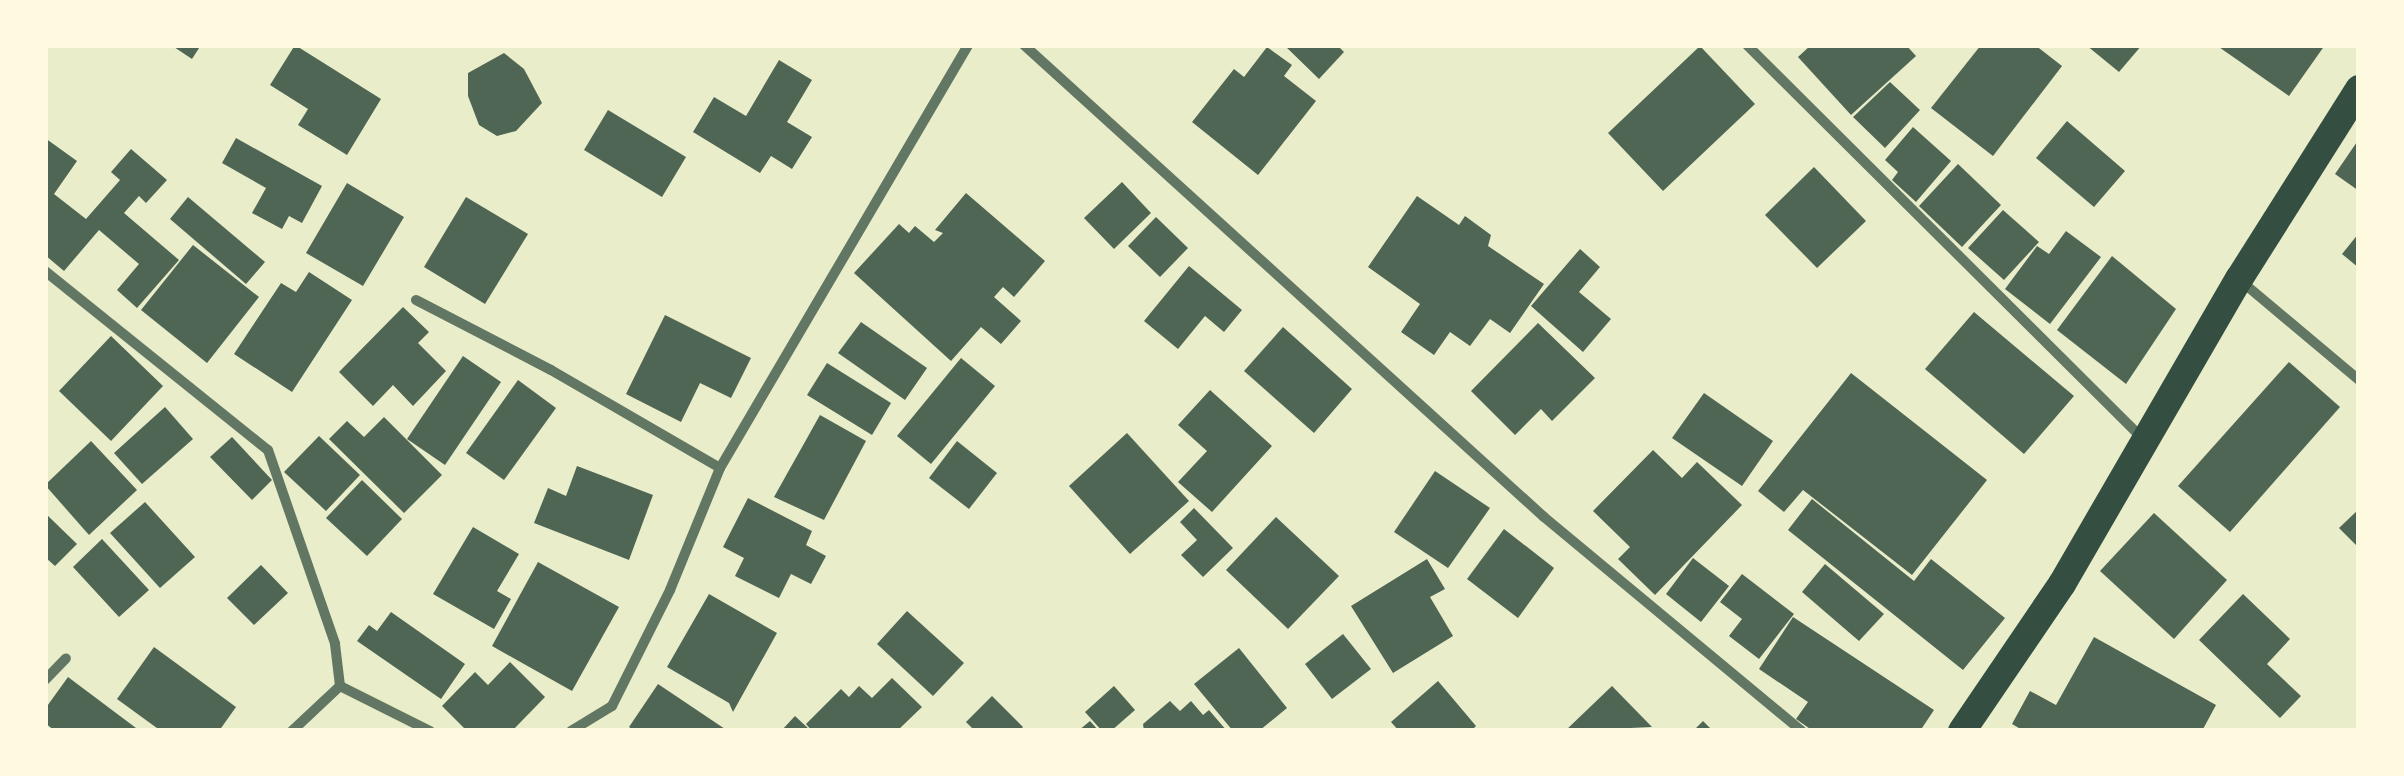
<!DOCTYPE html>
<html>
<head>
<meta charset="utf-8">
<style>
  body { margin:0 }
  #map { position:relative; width:2404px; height:776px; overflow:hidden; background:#e9edc9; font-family:"PT Sans Narrow",sans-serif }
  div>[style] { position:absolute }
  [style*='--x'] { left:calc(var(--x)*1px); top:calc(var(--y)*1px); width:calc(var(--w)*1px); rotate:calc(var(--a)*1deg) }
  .building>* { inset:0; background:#4f6655 }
  .minor>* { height:10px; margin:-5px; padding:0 5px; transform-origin:5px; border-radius:5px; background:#617663 }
  .trunk>* { height:28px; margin:-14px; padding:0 14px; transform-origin:14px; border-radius:14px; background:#344e41 }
  span { translate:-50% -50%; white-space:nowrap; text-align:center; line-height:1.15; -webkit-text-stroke:8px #fefae0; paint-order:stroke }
  .frame { position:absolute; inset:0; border:48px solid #fefae0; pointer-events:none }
</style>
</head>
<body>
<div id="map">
  <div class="building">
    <div style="clip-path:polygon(171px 45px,201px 45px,192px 59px)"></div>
    <div style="clip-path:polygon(295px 45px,381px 99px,347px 155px,298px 125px,308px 109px,270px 85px)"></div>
    <div style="clip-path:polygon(1284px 45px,1337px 45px,1344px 52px,1319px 79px)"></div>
    <div style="clip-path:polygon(1811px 45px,1906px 45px,1916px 56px,1851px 115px,1798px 57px)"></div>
    <div style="clip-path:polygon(1981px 45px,2035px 45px,2062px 66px,1993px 156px,1931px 108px)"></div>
    <div style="clip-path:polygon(2086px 45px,2142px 45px,2119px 72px)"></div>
    <div style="clip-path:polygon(2216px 45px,2325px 45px,2289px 96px)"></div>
    <div style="clip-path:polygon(1700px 46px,1755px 104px,1663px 191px,1608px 133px)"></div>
    <div style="clip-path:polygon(1267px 47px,1292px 65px,1284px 76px,1316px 101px,1258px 175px,1192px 122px,1234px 69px,1244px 77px)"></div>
    <div style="clip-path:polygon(504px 53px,524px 69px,542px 103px,516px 131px,497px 136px,479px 125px,468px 96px,468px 73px)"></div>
    <div style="clip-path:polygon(779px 60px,812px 80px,787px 122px,812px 137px,792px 169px,771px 156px,760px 173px,693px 132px,714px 97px,746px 116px)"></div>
    <div style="clip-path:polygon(1890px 82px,1920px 110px,1885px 148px,1853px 117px)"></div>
    <div style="clip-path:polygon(608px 110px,686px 157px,662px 197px,584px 150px)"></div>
    <div style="clip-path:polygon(2067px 121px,2125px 171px,2094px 207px,2036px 158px)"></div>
    <div style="clip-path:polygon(1913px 127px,1951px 161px,1916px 202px,1892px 180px,1898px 172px,1885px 160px)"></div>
    <div style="clip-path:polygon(45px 138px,77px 161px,54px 194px,86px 219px,120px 180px,111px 172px,131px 149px,167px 180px,146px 203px,139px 196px,124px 213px,179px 260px,137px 308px,117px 290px,139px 264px,99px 230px,64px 271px,45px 255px)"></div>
    <div style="clip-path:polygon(236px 138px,322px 186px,302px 223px,289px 216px,282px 229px,252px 213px,266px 188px,222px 163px)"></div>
    <div style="clip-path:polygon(2359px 139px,2359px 191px,2335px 174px)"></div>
    <div style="clip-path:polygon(1958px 164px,2001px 205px,1962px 247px,1919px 206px)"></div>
    <div style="clip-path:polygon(1814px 167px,1866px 221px,1817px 268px,1765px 215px)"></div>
    <div style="clip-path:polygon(1122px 182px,1151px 213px,1114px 249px,1084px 218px)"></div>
    <div style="clip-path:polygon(347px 183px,404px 217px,363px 286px,306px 253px)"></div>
    <div style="clip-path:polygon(966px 193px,1045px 261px,1014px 297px,1003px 287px,994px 297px,1021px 321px,1001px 344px,981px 327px,951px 361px,854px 273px,899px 224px,909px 233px,915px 226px,934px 242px,943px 233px,935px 230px)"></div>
    <div style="clip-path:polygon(1417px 196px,1459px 225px,1465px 216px,1491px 235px,1488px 246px,1544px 284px,1510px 333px,1490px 319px,1470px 346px,1450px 332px,1434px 355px,1401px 332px,1420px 304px,1368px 267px)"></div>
    <div style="clip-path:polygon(188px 197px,265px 262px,246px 284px,170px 219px)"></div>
    <div style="clip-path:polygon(466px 197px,528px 234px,485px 304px,424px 267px)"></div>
    <div style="clip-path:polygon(2003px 210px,2039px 242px,2004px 280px,1968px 248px)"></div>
    <div style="clip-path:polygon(1156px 217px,1188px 248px,1160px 277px,1128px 246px)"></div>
    <div style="clip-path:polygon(2066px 231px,2101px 257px,2050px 324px,2005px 289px,2037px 246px,2049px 254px)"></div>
    <div style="clip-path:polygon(2359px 233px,2359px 268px,2342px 254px)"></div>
    <div style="clip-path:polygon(193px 245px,259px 297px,207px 363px,141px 310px)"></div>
    <div style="clip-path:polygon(1580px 249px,1600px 267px,1579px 292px,1611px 319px,1583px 352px,1531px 306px)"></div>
    <div style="clip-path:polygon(2112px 256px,2176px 309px,2126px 384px,2057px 330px)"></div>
    <div style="clip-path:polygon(1189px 266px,1242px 310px,1224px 332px,1205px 316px,1178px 349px,1144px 321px)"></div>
    <div style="clip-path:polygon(309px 272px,352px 300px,292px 392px,234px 354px,281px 283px,296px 292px)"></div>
    <div style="clip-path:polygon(403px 307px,429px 332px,418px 343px,446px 371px,413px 406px,393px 385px,373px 406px,339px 372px)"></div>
    <div style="clip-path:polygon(1974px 312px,2074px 396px,2024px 454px,1925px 369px)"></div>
    <div style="clip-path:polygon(665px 315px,751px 358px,731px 398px,700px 383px,681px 422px,626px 394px)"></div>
    <div style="clip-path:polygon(861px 322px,927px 368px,905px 400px,838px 353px)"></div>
    <div style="clip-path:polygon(1538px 323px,1595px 378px,1552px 421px,1541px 409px,1515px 435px,1471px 391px)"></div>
    <div style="clip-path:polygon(1283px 327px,1352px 389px,1314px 433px,1244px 371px)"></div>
    <div style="clip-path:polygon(111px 336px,163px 386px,111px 441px,59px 391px)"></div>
    <div style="clip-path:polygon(463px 356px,501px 382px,445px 465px,407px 439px)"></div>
    <div style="clip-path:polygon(961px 358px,995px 386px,931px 464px,897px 436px)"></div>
    <div style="clip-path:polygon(2289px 362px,2340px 407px,2230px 532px,2178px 486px)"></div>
    <div style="clip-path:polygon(827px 363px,891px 403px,872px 435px,807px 395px)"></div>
    <div style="clip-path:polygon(1851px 373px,1987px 480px,1912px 575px,1803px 490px,1784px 512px,1758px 491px)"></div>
    <div style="clip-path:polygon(518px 380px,556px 408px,504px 480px,466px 453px)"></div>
    <div style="clip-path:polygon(1210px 390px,1272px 446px,1212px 512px,1178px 482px,1207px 451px,1178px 425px)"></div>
    <div style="clip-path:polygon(1704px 393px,1773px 441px,1742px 486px,1672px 438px)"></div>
    <div style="clip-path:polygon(165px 407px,193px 439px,142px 484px,114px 453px)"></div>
    <div style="clip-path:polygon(820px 415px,866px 441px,824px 520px,774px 497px)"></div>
    <div style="clip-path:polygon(384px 417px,442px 475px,404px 513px,329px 439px,347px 421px,364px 437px)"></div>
    <div style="clip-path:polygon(1127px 433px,1189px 501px,1130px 554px,1069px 486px)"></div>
    <div style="clip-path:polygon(319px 436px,360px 475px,326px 511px,284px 472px)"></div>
    <div style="clip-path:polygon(232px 437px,272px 480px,252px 500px,210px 457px)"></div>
    <div style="clip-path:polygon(91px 441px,137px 490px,89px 535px,45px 485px)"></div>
    <div style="clip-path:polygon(957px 441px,997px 473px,969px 509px,929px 478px)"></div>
    <div style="clip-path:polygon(1653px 450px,1682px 478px,1697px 462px,1742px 505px,1655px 595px,1618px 559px,1630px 547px,1593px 511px)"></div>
    <div style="clip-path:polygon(577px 466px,653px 495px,629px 560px,534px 523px,548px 488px,566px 496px)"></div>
    <div style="clip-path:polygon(1435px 471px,1490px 508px,1448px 568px,1394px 532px)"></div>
    <div style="clip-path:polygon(362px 480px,402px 519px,367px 556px,326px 518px)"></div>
    <div style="clip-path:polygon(748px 498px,812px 531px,806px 545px,826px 556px,811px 584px,791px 574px,779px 598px,735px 576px,744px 558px,723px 547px)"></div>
    <div style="clip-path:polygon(1812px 499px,1914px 581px,1931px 559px,2005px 618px,1963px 670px,1788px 530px)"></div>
    <div style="clip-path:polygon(145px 502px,195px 557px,160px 588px,110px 533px)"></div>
    <div style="clip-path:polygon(1194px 508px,1233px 548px,1203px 577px,1181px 555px,1197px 540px,1180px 522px)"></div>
    <div style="clip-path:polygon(2359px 509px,2359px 548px,2339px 528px)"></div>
    <div style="clip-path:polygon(45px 513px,77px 544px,55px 566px,45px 557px)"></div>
    <div style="clip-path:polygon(2154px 513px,2227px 580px,2174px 639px,2100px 571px)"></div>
    <div style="clip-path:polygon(1276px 517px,1339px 576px,1288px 629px,1226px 570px)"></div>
    <div style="clip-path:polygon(473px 527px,519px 554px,497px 591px,511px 599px,494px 629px,433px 594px)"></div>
    <div style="clip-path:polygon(1504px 529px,1554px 568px,1518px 618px,1467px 579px)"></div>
    <div style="clip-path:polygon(102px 539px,149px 590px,119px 617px,73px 567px)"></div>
    <div style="clip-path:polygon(1693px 558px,1729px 586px,1701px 622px,1666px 594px)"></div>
    <div style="clip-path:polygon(1427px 559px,1445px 589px,1430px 597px,1453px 636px,1393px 673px,1351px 606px)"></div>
    <div style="clip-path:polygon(538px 562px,619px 607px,572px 691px,492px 646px)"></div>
    <div style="clip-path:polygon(1825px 564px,1884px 614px,1859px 641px,1802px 592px)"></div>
    <div style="clip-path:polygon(261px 565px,288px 593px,254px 625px,227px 598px)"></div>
    <div style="clip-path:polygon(1742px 574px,1794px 614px,1759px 659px,1729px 636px,1742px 619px,1720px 602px)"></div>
    <div style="clip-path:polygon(709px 594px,777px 633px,733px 712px,729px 703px,667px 667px)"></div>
    <div style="clip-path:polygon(2243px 594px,2290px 639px,2267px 664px,2301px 696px,2280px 718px,2199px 640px)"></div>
    <div style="clip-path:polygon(907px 611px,964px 663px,933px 696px,877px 644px)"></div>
    <div style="clip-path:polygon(391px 612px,465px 664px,441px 699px,357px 641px,369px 625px,377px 631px)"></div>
    <div style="clip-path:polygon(1793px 617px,1934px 710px,1920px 731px,1813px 731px,1796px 719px,1808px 702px,1759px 669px)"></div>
    <div style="clip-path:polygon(1343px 634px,1371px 669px,1332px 699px,1305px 664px)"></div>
    <div style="clip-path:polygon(2094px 637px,2216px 705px,2202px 731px,2024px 731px,2012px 724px,2030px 691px,2056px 705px)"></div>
    <div style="clip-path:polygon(154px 647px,236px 707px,219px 731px,161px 731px,117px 699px)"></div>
    <div style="clip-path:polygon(1239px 648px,1287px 708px,1259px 731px,1233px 731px,1194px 684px)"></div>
    <div style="clip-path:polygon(510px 662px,545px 697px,512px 731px,467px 731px,442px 706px,475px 672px,488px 685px)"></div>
    <div style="clip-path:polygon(68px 677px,140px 731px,55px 731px,45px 723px,45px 709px)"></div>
    <div style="clip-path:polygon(892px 678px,922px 707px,897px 731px,812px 731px,806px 724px,841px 689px,849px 697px,859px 686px,872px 698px)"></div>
    <div style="clip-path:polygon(1438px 681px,1476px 726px,1471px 731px,1399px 731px,1391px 722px)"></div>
    <div style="clip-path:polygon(658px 684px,728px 731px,635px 731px,629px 727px)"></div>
    <div style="clip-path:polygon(1114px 686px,1135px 710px,1111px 731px,1102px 731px,1085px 712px)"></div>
    <div style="clip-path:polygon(1612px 686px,1652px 727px,1565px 731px)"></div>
    <div style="clip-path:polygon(992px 696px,1023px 727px,1019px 731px,975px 731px,966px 722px)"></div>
    <div style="clip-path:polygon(1170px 701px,1180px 711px,1191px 701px,1203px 715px,1209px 710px,1227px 731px,1144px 731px,1143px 724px)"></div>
    <div style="clip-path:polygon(795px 716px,811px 731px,781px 731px)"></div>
    <div style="clip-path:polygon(1090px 721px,1099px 731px,1078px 731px)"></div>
    <div style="clip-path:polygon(1703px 721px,1713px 731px,1693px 731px)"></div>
  </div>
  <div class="minor">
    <div style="--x:1024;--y:45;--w:702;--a:42.23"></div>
    <div style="--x:1544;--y:517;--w:335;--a:39.7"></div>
    <div style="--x:1747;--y:45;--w:559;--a:44.85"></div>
    <div style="--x:45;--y:271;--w:286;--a:38.8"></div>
    <div style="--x:268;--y:450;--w:205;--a:70.9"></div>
    <div style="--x:335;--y:644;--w:42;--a:83.2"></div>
    <div style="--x:2241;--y:281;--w:154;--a:40"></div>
    <div style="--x:416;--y:300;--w:152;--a:27.4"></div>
    <div style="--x:551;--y:370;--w:195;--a:30.1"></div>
    <div style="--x:45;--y:680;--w:30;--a:-46"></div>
    <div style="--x:292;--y:731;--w:66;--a:-43.2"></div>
    <div style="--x:340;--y:686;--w:101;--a:26.6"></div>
    <div style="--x:571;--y:731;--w:48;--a:-31.4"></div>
    <div style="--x:612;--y:706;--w:130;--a:-63.4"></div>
    <div style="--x:670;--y:590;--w:132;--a:-67.7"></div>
    <div style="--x:720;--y:468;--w:490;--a:-59.6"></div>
  </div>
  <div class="trunk">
    <div style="--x:1962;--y:731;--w:178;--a:-55.8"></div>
    <div style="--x:2062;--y:584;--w:353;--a:-59.9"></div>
    <div style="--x:2239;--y:279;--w:225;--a:-57.7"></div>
  </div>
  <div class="frame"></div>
</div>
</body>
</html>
